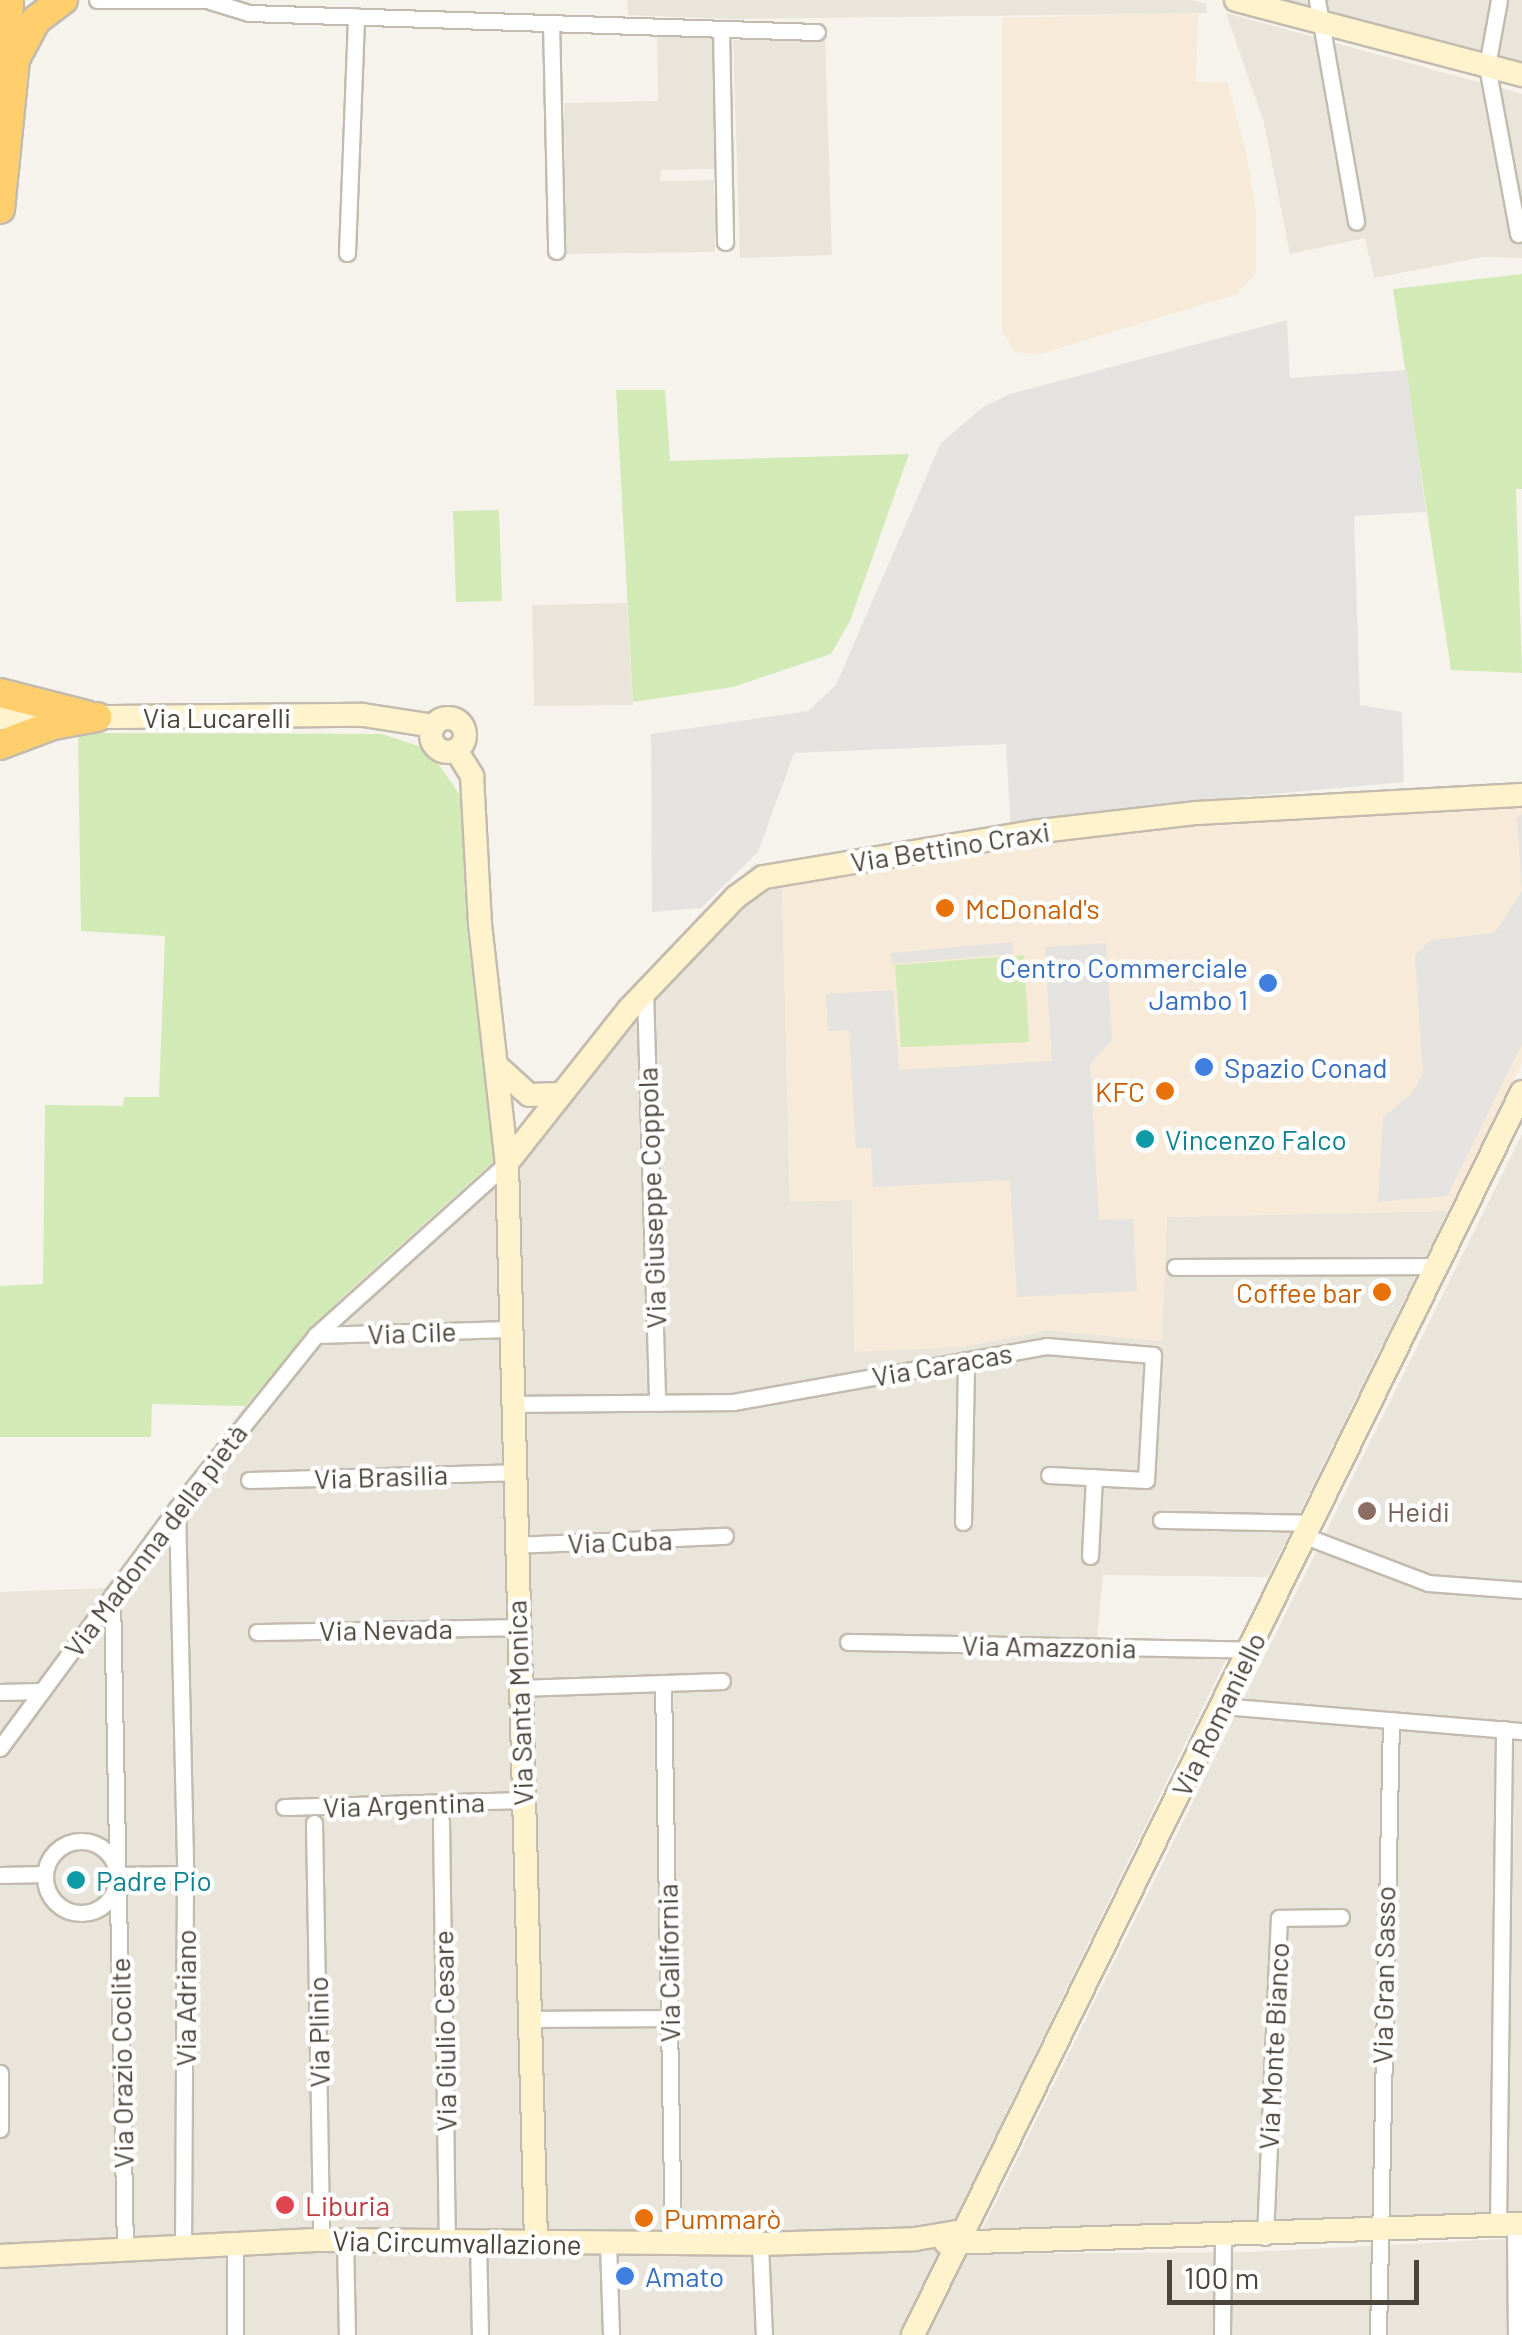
<!DOCTYPE html>
<html>
<head>
<meta charset="utf-8">
<style>
  body { margin:0 }
  #map { position:relative; width:1522px; height:2335px; overflow:hidden; background:#f6f3ec; font-family:Barlow,sans-serif }
  div>[style] { position:absolute }
  [style*='--x'] { left:calc(var(--x)*1px); top:calc(var(--y)*1px); width:calc(var(--w)*1px); rotate:calc(var(--a)*1deg) }
  .residential>* { inset:0; background:#eae5da }
  .commercial>* { inset:0; background:#f7ead8 }
  .green>* { inset:0; background:#d2eab5 }
  .parking>* { inset:0; background:#e5e3e0 }
  .roads { filter:drop-shadow(2px 0 #c2bbae) drop-shadow(-2px 0 #c2bbae) drop-shadow(0 2px #c2bbae) drop-shadow(0 -2px #c2bbae) }
  .street>* { height:15px; margin:-7.5px; padding:0 7.5px; transform-origin:7.5px; border-radius:7.5px; background:#fff }
  .street>.ring { margin:-7.5px; padding:0; box-sizing:content-box; background:none; border:15px solid #fff; border-radius:50% }
  .secondary>* { height:22px; margin:-11px; padding:0 11px; transform-origin:11px; border-radius:11px; background:#fff3cd }
  .secondary>.ring { margin:-11px; padding:0; box-sizing:content-box; background:none; border:22px solid #fff3cd; border-radius:50% }
  .highway>* { height:28px; margin:-14px; padding:0 14px; transform-origin:14px; border-radius:14px; background:#ffcf6e }
  .dots>* { width:28px; height:28px; translate:-50% -50%; box-sizing:border-box; border:5px solid #fff; border-radius:50% }
  span { translate:-50% -50%; white-space:nowrap; text-align:center; line-height:1.15; -webkit-text-stroke:9px #fff; paint-order:stroke }
  .street-label { font-size:28px; color:#4b4439 }
  .food-label { font-size:28px; color:#c56008 }
  .left { translate:0 -50%; text-align:left }
  .right { translate:-100% -50%; text-align:right }
  .shop-label { font-size:28px; color:#366cbe }
  .culture-label { font-size:28px; color:#0d838f }
  .education-label { font-size:28px; color:#785e54 }
  .health-label { font-size:28px; color:#be3a42 }
  .scale { position:absolute; left:1167px; top:2260px; width:252px; height:45px; box-sizing:border-box; border:5px solid #4b4439; border-top:0; padding-left:12px; font-size:30px; line-height:35px; white-space:nowrap; color:#4b4439; -webkit-text-stroke:8px #fff; paint-order:stroke }
</style>
</head>
<body>
<div id="map">
  <div class="residential">
    <div style="clip-path:polygon(627px 0,1192px 0,1206px 4px,1207px 13px,731px 19px,628px 15px)"></div>
    <div style="clip-path:polygon(1282px 0,1522px 0,1522px 68px,1483px 57px)"></div>
    <div style="clip-path:polygon(1226px 13px,1522px 94px,1522px 258px,1483px 257px,1374px 278px,1365px 238px,1290px 254px,1264px 123px)"></div>
    <div style="clip-path:polygon(712px 34px,715px 169px,661px 170px,660px 181px,714px 180px,715px 252px,566px 254px,564px 103px,658px 101px,657px 36px)"></div>
    <div style="clip-path:polygon(825px 37px,832px 255px,740px 258px,733px 40px)"></div>
    <div style="clip-path:polygon(627px 603px,633px 705px,534px 706px,532px 605px)"></div>
    <div style="clip-path:polygon(755px 863px,782px 883px,790px 1201px,852px 1200px,961px 1347px,1047px 1330px,1161px 1341px,1167px 1217px,1448px 1211px,1268px 1577px,1103px 1575px,1097px 1640px,1234px 1643px,931px 2268px,966px 2254px,1249px 2252px,1522px 2238px,1522px 2335px,0 2335px,0 1592px,105px 1588px,245px 1406px,340px 1299px,496px 1159px,584px 1050px)"></div>
    <div style="clip-path:polygon(1522px 1134px,1522px 2214px,982px 2230px)"></div>
  </div>
  <div class="commercial">
    <div style="clip-path:polygon(1198px 13px,1196px 82px,1228px 83px,1246px 152px,1256px 212px,1256px 273px,1237px 294px,1040px 354px,1015px 352px,1002px 331px,1002px 18px)"></div>
    <div style="clip-path:polygon(1522px 805px,1522px 1063px,1448px 1211px,1167px 1217px,1162px 1341px,1047px 1330px,961px 1347px,854px 1352px,852px 1200px,790px 1202px,782px 883px,1196px 820px)"></div>
  </div>
  <div class="green">
    <div style="clip-path:polygon(1522px 274px,1522px 489px,1516px 489px,1522px 673px,1451px 670px,1393px 289px)"></div>
    <div style="clip-path:polygon(616px 390px,665px 390px,670px 461px,909px 454px,850px 621px,831px 654px,733px 687px,633px 702px)"></div>
    <div style="clip-path:polygon(499px 510px,502px 601px,456px 602px,453px 511px)"></div>
    <div style="clip-path:polygon(78px 733px,382px 734px,428px 749px,460px 795px,467px 932px,496px 1159px,340px 1299px,245px 1406px,152px 1404px,151px 1437px,0 1437px,0 1286px,43px 1284px,45px 1105px,123px 1106px,124px 1097px,159px 1097px,165px 936px,81px 931px)"></div>
    <div style="clip-path:polygon(1024px 955px,1029px 1042px,901px 1047px,895px 965px)"></div>
  </div>
  <div class="parking">
    <div style="clip-path:polygon(1287px 320px,1290px 378px,1407px 370px,1426px 512px,1354px 516px,1360px 705px,1402px 712px,1404px 782px,1185px 802px,1011px 829px,1006px 744px,794px 753px,758px 852px,701px 908px,652px 912px,651px 734px,808px 711px,836px 685px,941px 443px,983px 407px,1010px 394px)"></div>
    <div style="clip-path:polygon(1522px 814px,1522px 1044px,1447px 1196px,1378px 1202px,1383px 1117px,1412px 1093px,1423px 1073px,1415px 955px,1431px 940px,1495px 933px,1522px 891px,1517px 819px)"></div>
    <div style="clip-path:polygon(1012px 942px,1013px 954px,892px 964px,891px 953px)"></div>
    <div style="clip-path:polygon(1106px 943px,1112px 1040px,1090px 1064px,1099px 1220px,1133px 1219px,1137px 1291px,1017px 1297px,1010px 1180px,873px 1187px,871px 1148px,856px 1148px,849px 1030px,828px 1031px,826px 994px,893px 990px,899px 1070px,1052px 1061px,1045px 947px)"></div>
  </div>
  <div class="roads">
    <div class="street">
      <div style="--x:97;--y:0;--w:115;--a:0"></div>
      <div style="--x:1317;--y:0;--w:225;--a:80"></div>
      <div style="--x:1499;--y:0;--w:67;--a:100.3"></div>
      <div style="--x:1487;--y:66;--w:171;--a:79.5"></div>
      <div style="--x:210;--y:1;--w:41;--a:17.1"></div>
      <div style="--x:249;--y:13;--w:568;--a:1.92"></div>
      <div style="--x:551;--y:23;--w:228;--a:88.7"></div>
      <div style="--x:721;--y:29;--w:213;--a:88.9"></div>
      <div style="--x:347;--y:253;--w:237;--a:-87.8"></div>
      <div style="--x:645;--y:992;--w:411;--a:88.3"></div>
      <div style="--x:1175;--y:1267;--w:262;--a:-0.2"></div>
      <div style="--x:316;--y:1335;--w:193;--a:-1.8"></div>
      <div style="--x:510;--y:1404;--w:223;--a:-0.5"></div>
      <div style="--x:733;--y:1402;--w:318;--a:-10.1"></div>
      <div style="--x:1046;--y:1346;--w:107;--a:4.8"></div>
      <div style="--x:1153;--y:1355;--w:125;--a:93.2"></div>
      <div style="--x:1146;--y:1480;--w:97;--a:-177"></div>
      <div style="--x:249;--y:1480;--w:265;--a:-1.7"></div>
      <div style="--x:177;--y:1508;--w:366;--a:88.7"></div>
      <div style="--x:185;--y:1874;--w:375;--a:90.3"></div>
      <div style="--x:1161;--y:1520;--w:150;--a:1.1"></div>
      <div style="--x:963;--y:1522;--w:162;--a:-88.9"></div>
      <div style="--x:1305;--y:1536;--w:132;--a:20.9"></div>
      <div style="--x:1428;--y:1583;--w:94;--a:4.3"></div>
      <div style="--x:515;--y:1545;--w:210;--a:-2.5"></div>
      <div style="--x:1090;--y:1556;--w:79;--a:-87.1"></div>
      <div style="--x:112;--y:1596;--w:654;--a:88.86"></div>
      <div style="--x:257;--y:1632;--w:258;--a:-1.1"></div>
      <div style="--x:848;--y:1642;--w:401;--a:1.1"></div>
      <div style="--x:663;--y:1683;--w:560;--a:88.98"></div>
      <div style="--x:519;--y:1688;--w:203;--a:-2"></div>
      <div style="--x:0;--y:1692;--w:42;--a:-1.4"></div>
      <div style="--x:1222;--y:1706;--w:301;--a:4.8"></div>
      <div style="--x:0;--y:1748;--w:298;--a:-53.6"></div>
      <div style="--x:177;--y:1508;--w:222;--a:-51.2"></div>
      <div style="--x:316;--y:1335;--w:257;--a:-42"></div>
      <div style="--x:284;--y:1807;--w:240;--a:-1.7"></div>
      <div style="--x:441;--y:1821;--w:419;--a:89.2"></div>
      <div style="--x:314;--y:1823;--w:417;--a:89"></div>
      <div class="ring" style="left:45px;top:1841px;width:57px;height:57px"></div>
      <div style="--x:0;--y:1875;--w:45;--a:-1.3"></div>
      <div style="--x:117;--y:1875;--w:68;--a:-0.8"></div>
      <div style="--x:527;--y:2019;--w:142;--a:-0.4"></div>
      <div style="--x:0;--y:2073;--w:56;--a:90"></div>
      <div style="--x:1498;--y:2225;--w:496;--a:-89.3"></div>
      <div style="--x:1515;--y:2225;--w:110;--a:89.5"></div>
      <div style="--x:1265;--y:2237;--w:319;--a:-87.5"></div>
      <div style="--x:1279;--y:1918;--w:62;--a:-0.9"></div>
      <div style="--x:345;--y:2240;--w:95;--a:88.8"></div>
      <div style="--x:478;--y:2241;--w:94;--a:88.8"></div>
      <div style="--x:608;--y:2243;--w:92;--a:88.1"></div>
      <div style="--x:760;--y:2244;--w:91;--a:87.5"></div>
      <div style="--x:235;--y:2245;--w:90;--a:90"></div>
      <div style="--x:1222;--y:2335;--w:96;--a:-89.4"></div>
      <div style="--x:1378;--y:2335;--w:615;--a:-88.79"></div>
    </div>
    <div class="secondary">
      <div style="--x:1236;--y:0;--w:296;--a:14.7"></div>
      <div style="--x:0;--y:718;--w:363;--a:-0.5"></div>
      <div style="--x:363;--y:715;--w:71;--a:8.9"></div>
      <div class="ring" style="left:431px;top:718px;width:12px;height:12px"></div>
      <div style="--x:456;--y:750;--w:31;--a:58"></div>
      <div style="--x:472;--y:776;--w:148;--a:86.9"></div>
      <div style="--x:480;--y:924;--w:241;--a:83.6"></div>
      <div style="--x:507;--y:1163;--w:1080;--a:88.46"></div>
      <div style="--x:497;--y:1066;--w:43;--a:42.2"></div>
      <div style="--x:529;--y:1095;--w:30;--a:-2"></div>
      <div style="--x:507;--y:1163;--w:196;--a:-51.6"></div>
      <div style="--x:629;--y:1009;--w:155;--a:-46.3"></div>
      <div style="--x:736;--y:897;--w:34;--a:-36"></div>
      <div style="--x:764;--y:877;--w:272;--a:-9.5"></div>
      <div style="--x:1032;--y:832;--w:166;--a:-6.6"></div>
      <div style="--x:1197;--y:813;--w:325;--a:-3.2"></div>
      <div style="--x:946;--y:2243;--w:576;--a:-1.89"></div>
      <div style="--x:0;--y:2256;--w:321;--a:-2.9"></div>
      <div style="--x:321;--y:2240;--w:439;--a:0.5"></div>
      <div style="--x:760;--y:2244;--w:155;--a:-1.8"></div>
      <div style="--x:915;--y:2239;--w:50;--a:-9.3"></div>
      <div style="--x:913;--y:2335;--w:1384;--a:-63.9"></div>
    </div>
    <div class="highway">
      <div style="--x:5;--y:68;--w:68;--a:-86.6"></div>
      <div style="--x:0;--y:209;--w:151;--a:-84.3"></div>
      <div style="--x:15;--y:59;--w:44;--a:-61.7"></div>
      <div style="--x:36;--y:20;--w:34;--a:-37"></div>
      <div style="--x:0;--y:693;--w:89;--a:14.3"></div>
      <div style="--x:0;--y:745;--w:57;--a:-20.7"></div>
      <div style="--x:53;--y:725;--w:45;--a:-10.3"></div>
    </div>
  </div>
  <div class="dots">
    <div style="left:945px;top:908px;background:#e8710a"></div>
    <div style="left:1268px;top:983px;background:#3f7fe0"></div>
    <div style="left:1204px;top:1067px;background:#3f7fe0"></div>
    <div style="left:1165px;top:1091px;background:#e8710a"></div>
    <div style="left:1145px;top:1139px;background:#0f9aa8"></div>
    <div style="left:1382px;top:1292px;background:#e8710a"></div>
    <div style="left:1367px;top:1511px;background:#8d6e63"></div>
    <div style="left:76px;top:1880px;background:#0f9aa8"></div>
    <div style="left:285px;top:2205px;background:#e0444e"></div>
    <div style="left:644px;top:2218px;background:#e8710a"></div>
    <div style="left:625px;top:2276px;background:#3f7fe0"></div>
  </div>
  <div class="street-label">
    <span style="left:217px;top:717px">Via Lucarelli</span>
    <span style="left:950px;top:846px;rotate:-9deg">Via Bettino Craxi</span>
    <span style="left:651px;top:1198px;rotate:-92deg">Via Giuseppe Coppola</span>
    <span style="left:412px;top:1332px;rotate:-2deg">Via Cile</span>
    <span style="left:942px;top:1364px;rotate:-10deg">Via Caracas</span>
    <span style="left:381px;top:1476px;rotate:-2deg">Via Brasilia</span>
    <span style="left:155px;top:1540px;rotate:-53deg">Via Madonna della pietà</span>
    <span style="left:620px;top:1541px;rotate:-2deg">Via Cuba</span>
    <span style="left:386px;top:1629px;rotate:-1deg">Via Nevada</span>
    <span style="left:1049px;top:1646px;rotate:1deg">Via Amazzonia</span>
    <span style="left:519px;top:1703px;rotate:-92deg">Via Santa Monica</span>
    <span style="left:1218px;top:1714px;rotate:-64deg">Via Romaniello</span>
    <span style="left:404px;top:1804px;rotate:-2deg">Via Argentina</span>
    <span style="left:668px;top:1963px;rotate:-91deg">Via California</span>
    <span style="left:1383px;top:1975px;rotate:-89deg">Via Gran Sasso</span>
    <span style="left:185px;top:1998px;rotate:-90deg">Via Adriano</span>
    <span style="left:444px;top:2031px;rotate:-91deg">Via Giulio Cesare</span>
    <span style="left:318px;top:2032px;rotate:-91deg">Via Plinio</span>
    <span style="left:1273px;top:2046px;rotate:-87deg">Via Monte Bianco</span>
    <span style="left:121px;top:2063px;rotate:-91deg">Via Orazio Coclite</span>
    <span style="left:457px;top:2242px;rotate:1deg">Via Circumvallazione</span>
  </div>
  <div class="food-label">
    <span class="left" style="left:965px;top:908px">McDonald's</span>
    <span class="right" style="left:1145px;top:1091px">KFC</span>
    <span class="right" style="left:1362px;top:1292px">Coffee bar</span>
    <span class="left" style="left:664px;top:2218px">Pummarò</span>
  </div>
  <div class="shop-label">
    <span class="right" style="left:1248px;top:983px">Centro Commerciale<br>Jambo 1</span>
    <span class="left" style="left:1224px;top:1067px">Spazio Conad</span>
    <span class="left" style="left:645px;top:2276px">Amato</span>
  </div>
  <div class="culture-label">
    <span class="left" style="left:1165px;top:1139px">Vincenzo Falco</span>
    <span class="left" style="left:96px;top:1880px">Padre Pio</span>
  </div>
  <div class="education-label">
    <span class="left" style="left:1387px;top:1511px">Heidi</span>
  </div>
  <div class="health-label">
    <span class="left" style="left:305px;top:2205px">Liburia</span>
  </div>
  <div class="scale">100 m</div>
</div>
</body>
</html>
